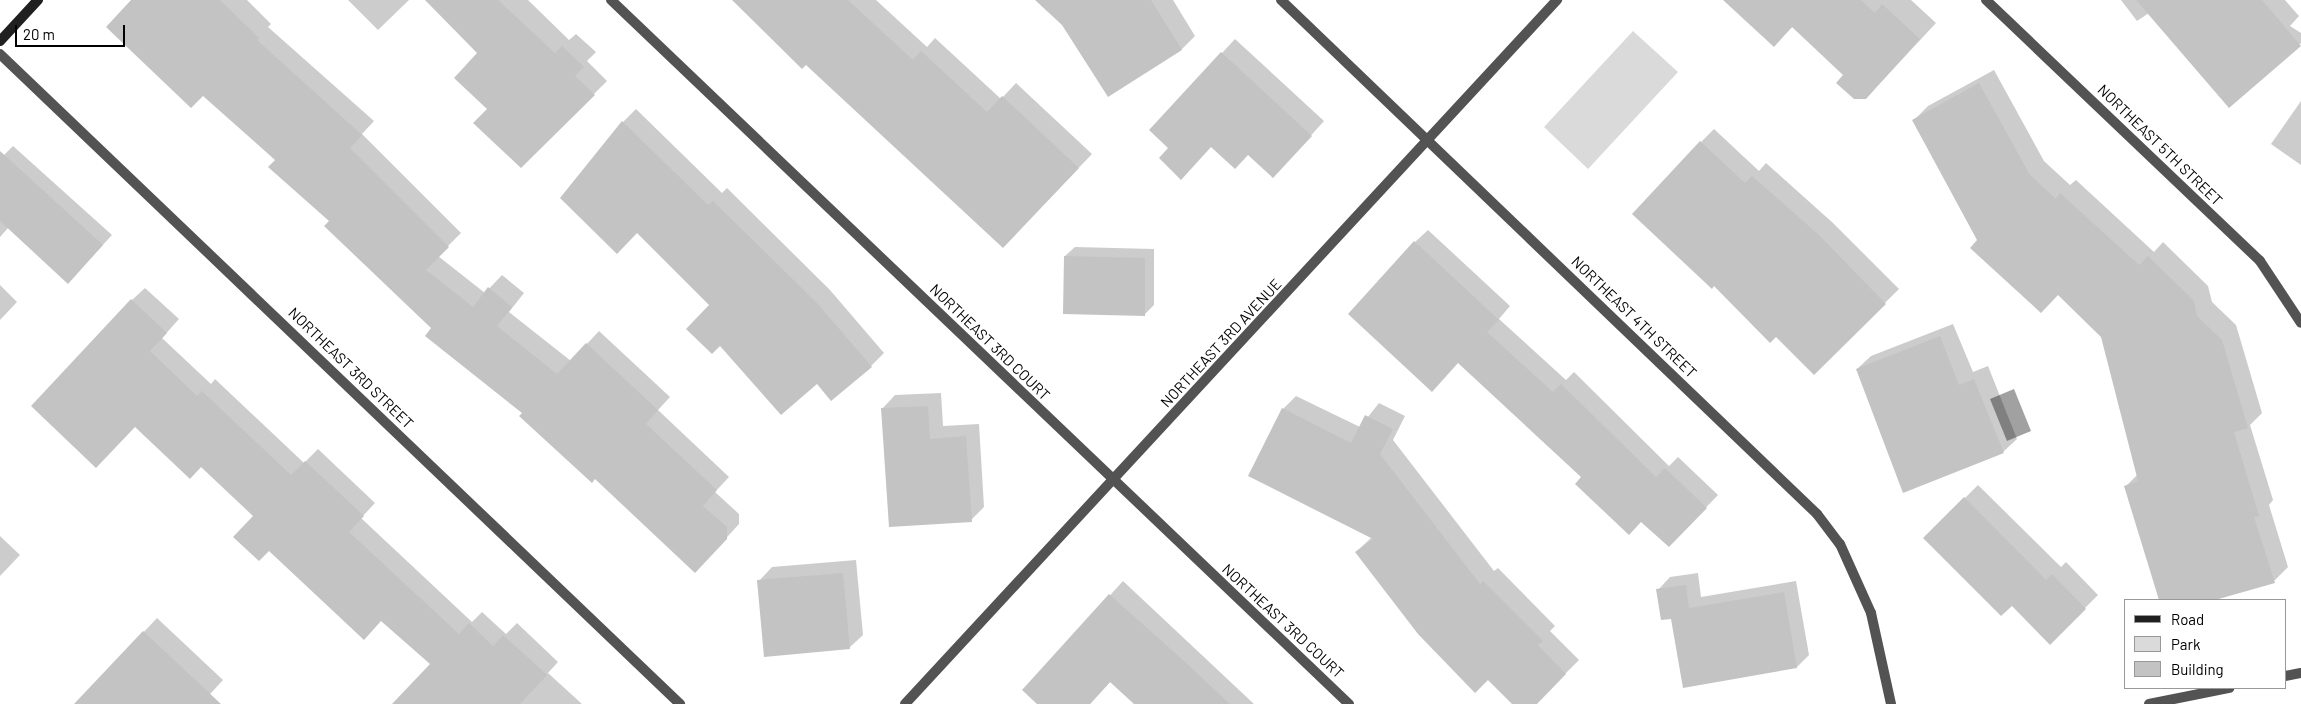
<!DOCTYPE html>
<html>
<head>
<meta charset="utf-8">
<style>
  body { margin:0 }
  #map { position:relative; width:2301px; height:704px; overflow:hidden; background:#fff; font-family:Barlow,sans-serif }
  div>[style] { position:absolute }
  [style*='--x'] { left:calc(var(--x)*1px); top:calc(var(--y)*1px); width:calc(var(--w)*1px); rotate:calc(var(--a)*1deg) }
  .green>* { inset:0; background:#dadada }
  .water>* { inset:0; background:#a1a1a1 }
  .shadow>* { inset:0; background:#0003 }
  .building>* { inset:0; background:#c3c3c3 }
  .minor>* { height:10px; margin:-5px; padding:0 5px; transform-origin:5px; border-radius:5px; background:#535353 }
  .secondary>* { height:10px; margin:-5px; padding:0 5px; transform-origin:5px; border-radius:5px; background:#202020 }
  span { translate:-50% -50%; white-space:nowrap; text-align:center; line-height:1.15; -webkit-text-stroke:4px #fff; paint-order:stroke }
  .street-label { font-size:15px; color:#000 }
  .legend { position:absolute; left:2124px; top:599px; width:162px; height:90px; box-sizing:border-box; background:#fff; border:1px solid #999; margin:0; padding:6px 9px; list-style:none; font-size:15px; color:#000 }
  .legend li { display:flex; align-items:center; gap:10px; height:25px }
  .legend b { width:25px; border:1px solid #999 }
  .scale { position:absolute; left:15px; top:25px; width:110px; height:22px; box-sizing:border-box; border:2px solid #000; border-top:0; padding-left:6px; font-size:15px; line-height:18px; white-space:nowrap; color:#000; -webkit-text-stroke:4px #fff; paint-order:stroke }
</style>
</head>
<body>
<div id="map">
  <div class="green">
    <div style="clip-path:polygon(1633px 31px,1678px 72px,1588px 169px,1544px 127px)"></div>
  </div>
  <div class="water">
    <div style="clip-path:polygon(2014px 389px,2031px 431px,2007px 441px,1990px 399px)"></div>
  </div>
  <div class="shadow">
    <div style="clip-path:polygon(133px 0,247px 0,271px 24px,268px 27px,374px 121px,362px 134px,461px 233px,438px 256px,485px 293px,502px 275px,524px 293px,509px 312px,571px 361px,599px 331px,670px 397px,658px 410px,729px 477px,715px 492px,739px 514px,739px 524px,708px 558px,523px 413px,433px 328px,330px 221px)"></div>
    <div style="clip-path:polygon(348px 0,409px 0,378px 30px)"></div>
    <div style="clip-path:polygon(427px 0,528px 0,569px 40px,576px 34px,596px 52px,587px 61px,607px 81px,521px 167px,488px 109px,479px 53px)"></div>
    <div style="clip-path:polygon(734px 0,876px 0,927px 47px,935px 38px,1001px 99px,1016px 83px,1092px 154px,1016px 233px,806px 63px)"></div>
    <div style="clip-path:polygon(1037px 0,1173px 0,1195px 36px,1182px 49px,1108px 95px,1063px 24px)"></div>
    <div style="clip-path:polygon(1725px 0,1911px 0,1936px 23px,1882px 81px,1845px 75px,1793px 26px,1774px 45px)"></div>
    <div style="clip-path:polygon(2121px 0,2285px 0,2299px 16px,2290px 26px,2301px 33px,2301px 43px,2294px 50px,2149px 13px,2137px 21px)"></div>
    <div style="clip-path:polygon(1235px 39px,1324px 121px,1286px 163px,1212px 145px,1170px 148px,1151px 130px)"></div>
    <div style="clip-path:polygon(1994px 70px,2044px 161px,2070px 185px,2076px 180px,2154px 252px,2163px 242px,2208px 286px,2212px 302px,2236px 325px,2262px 413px,2250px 425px,2273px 500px,2269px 505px,2288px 567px,2274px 581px,2211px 600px,2160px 600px,2126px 486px,2138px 474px,2102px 336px,2058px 294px,1979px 240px,1913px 121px,1928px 106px)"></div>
    <div style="clip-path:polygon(2301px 101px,2301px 165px,2271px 144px)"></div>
    <div style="clip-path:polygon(636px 109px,722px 193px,727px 188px,830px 290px,884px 353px,871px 366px,817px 382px,710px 305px,623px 122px)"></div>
    <div style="clip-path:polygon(1714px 129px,1759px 171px,1766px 163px,1833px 223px,1899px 289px,1814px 373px,1701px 142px)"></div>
    <div style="clip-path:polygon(13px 146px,112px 235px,78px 272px,9px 227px,0 237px,0 159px)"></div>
    <div style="clip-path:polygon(1428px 230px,1510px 306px,1499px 319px,1566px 380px,1574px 372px,1669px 466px,1678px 457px,1718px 495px,1669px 546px,1641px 520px,1583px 477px,1415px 242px)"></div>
    <div style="clip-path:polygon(1075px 247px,1154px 249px,1154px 305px,1144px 315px,1065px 256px)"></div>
    <div style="clip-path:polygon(0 285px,17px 302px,0 320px)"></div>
    <div style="clip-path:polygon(145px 288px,179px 319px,162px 338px,211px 384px,215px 379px,304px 463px,318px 449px,375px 503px,361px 518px,472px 622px,482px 612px,506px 634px,517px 623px,558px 662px,548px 673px,582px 704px,394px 704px,432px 664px,202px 466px,190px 477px,132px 300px)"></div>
    <div style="clip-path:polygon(1953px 324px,1973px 372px,1988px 366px,2017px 439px,2003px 452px,1857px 369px,1871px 356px)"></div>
    <div style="clip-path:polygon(941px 393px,943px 426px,979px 424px,984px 507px,971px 520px,882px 409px,895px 395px)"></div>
    <div style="clip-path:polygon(1296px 396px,1360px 427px,1379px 403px,1405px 416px,1393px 440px,1494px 571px,1498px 568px,1555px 626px,1550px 631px,1579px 660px,1535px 704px,1513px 704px,1356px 552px,1372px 537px,1283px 409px)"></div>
    <div style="clip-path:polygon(1978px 485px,2061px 567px,2066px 562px,2098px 595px,2050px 643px,2012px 604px,1925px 538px)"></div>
    <div style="clip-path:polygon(0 536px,20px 555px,0 576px)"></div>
    <div style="clip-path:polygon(856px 560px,863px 635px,849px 648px,759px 581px,772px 567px)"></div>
    <div style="clip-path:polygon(1698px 573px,1701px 597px,1796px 581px,1809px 655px,1797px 667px,1672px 617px,1658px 590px,1670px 577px)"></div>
    <div style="clip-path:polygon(1123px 581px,1254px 704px,1136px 704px,1111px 681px,1090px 704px,1039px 704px,1024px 690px)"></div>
    <div style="clip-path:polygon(157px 618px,223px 680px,201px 704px,76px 704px)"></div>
  </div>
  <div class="building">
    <div style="clip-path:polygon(131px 0,220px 0,259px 38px,257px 40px,362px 135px,350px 148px,449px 247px,426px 270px,473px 307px,488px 287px,512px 307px,497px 326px,557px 374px,586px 343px,658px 410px,646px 424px,717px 490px,703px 506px,727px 527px,727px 539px,695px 573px,595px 479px,592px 483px,519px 416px,522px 413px,425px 336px,431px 328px,324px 226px,329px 221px,268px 167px,275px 160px,203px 96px,191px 108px,106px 27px)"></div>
    <div style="clip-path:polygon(425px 0,498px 0,555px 53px,562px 46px,584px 67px,575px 76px,595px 95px,521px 168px,473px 123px,487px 109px,454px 78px,477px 53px)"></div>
    <div style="clip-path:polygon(732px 0,848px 0,913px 60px,921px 51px,987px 112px,1002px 96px,1079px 168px,1003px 248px,806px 65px,802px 69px)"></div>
    <div style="clip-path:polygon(1035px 0,1151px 0,1182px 50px,1108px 97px,1062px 25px)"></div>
    <div style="clip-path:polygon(1723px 0,1861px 0,1875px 13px,1882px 4px,1920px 39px,1866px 99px,1854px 99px,1836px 83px,1843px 75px,1792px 27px,1774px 47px)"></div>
    <div style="clip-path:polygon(2136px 0,2262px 0,2301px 46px,2229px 108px)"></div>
    <div style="clip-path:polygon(1221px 52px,1312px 136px,1273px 178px,1248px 155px,1235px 169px,1211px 147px,1181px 180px,1159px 158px,1168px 148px,1149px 130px)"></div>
    <div style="clip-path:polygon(1979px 83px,2030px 175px,2056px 199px,2060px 193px,2139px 265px,2148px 256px,2194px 301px,2197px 316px,2222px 340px,2248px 428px,2234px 432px,2259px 516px,2254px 517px,2275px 583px,2215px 600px,2159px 600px,2124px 486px,2138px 481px,2101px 337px,2058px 295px,2041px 313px,1970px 248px,1977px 240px,1912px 120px)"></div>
    <div style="clip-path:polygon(622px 121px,708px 205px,713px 201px,817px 303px,872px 367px,831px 401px,817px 384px,781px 415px,720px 346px,712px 354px,686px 329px,709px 305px,637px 233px,617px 254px,560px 198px)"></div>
    <div style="clip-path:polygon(1700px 141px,1745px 183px,1752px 176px,1820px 236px,1886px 304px,1814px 375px,1776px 337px,1770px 343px,1714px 286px,1712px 289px,1632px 214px)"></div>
    <div style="clip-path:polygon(0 151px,103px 245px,68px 284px,0 221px)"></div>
    <div style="clip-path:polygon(1414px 241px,1499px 320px,1487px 332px,1553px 392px,1561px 384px,1656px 477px,1665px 468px,1707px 508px,1669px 547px,1641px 522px,1629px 535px,1575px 484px,1581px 477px,1458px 363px,1432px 392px,1348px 314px)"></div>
    <div style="clip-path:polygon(1064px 256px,1145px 258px,1145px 316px,1063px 314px)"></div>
    <div style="clip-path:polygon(131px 299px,167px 333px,150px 351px,197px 396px,202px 391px,291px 475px,305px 461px,364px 516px,349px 532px,459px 634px,469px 623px,493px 646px,503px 635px,547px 675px,520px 704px,392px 704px,430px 664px,381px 621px,364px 640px,269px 551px,259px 561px,233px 537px,253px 516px,201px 467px,190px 479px,135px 427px,96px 468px,31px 406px)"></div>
    <div style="clip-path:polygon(1940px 336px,1959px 385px,1974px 379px,2004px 453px,1903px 493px,1856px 369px)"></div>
    <div style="clip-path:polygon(928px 406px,930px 439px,966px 436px,972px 522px,889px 527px,881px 408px)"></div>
    <div style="clip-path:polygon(1282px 408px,1351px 443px,1365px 415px,1393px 429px,1380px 454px,1480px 584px,1483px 581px,1543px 641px,1538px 645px,1566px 674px,1537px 704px,1512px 704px,1488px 680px,1475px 693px,1418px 634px,1355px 552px,1373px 539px,1248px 476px)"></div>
    <div style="clip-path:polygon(1964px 497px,2046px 580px,2052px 574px,2086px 609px,2050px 645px,2012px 606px,2001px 616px,1923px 538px)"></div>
    <div style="clip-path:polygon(843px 573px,850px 649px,764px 657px,757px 580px)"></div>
    <div style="clip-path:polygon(1686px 585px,1689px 608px,1784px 592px,1797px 668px,1683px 688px,1671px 619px,1661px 620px,1656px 589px)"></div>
    <div style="clip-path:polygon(1109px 594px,1183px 660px,1230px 704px,1134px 704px,1110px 682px,1090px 704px,1037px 704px,1022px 690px)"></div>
    <div style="clip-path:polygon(143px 631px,221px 704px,74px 704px)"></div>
  </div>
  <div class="minor">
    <div style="--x:611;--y:0;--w:1020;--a:43.65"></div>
    <div style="--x:1281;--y:0;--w:743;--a:43.8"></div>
    <div style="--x:1817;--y:514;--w:38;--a:53"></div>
    <div style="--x:1840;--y:544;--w:76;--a:65.8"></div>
    <div style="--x:1871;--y:613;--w:93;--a:77.6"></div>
    <div style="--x:1986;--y:0;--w:378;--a:43.6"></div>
    <div style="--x:2260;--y:261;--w:74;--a:56.5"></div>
    <div style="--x:0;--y:54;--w:941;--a:43.71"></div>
    <div style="--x:2285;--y:676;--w:16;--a:-11"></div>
    <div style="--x:905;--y:704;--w:960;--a:-47.2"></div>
    <div style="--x:2149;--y:704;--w:82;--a:-11.3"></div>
  </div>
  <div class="secondary">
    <div style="--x:0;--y:41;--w:56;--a:-47.2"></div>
  </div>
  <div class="street-label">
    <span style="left:2160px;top:145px;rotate:44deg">NORTHEAST 5TH STREET</span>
    <span style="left:1634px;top:317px;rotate:44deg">NORTHEAST 4TH STREET</span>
    <span style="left:990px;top:342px;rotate:44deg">NORTHEAST 3RD COURT</span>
    <span style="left:1221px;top:343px;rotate:-47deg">NORTHEAST 3RD AVENUE</span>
    <span style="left:351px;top:368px;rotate:44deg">NORTHEAST 3RD STREET</span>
    <span style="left:1283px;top:621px;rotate:43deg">NORTHEAST 3RD COURT</span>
  </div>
  <ul class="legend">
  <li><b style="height:6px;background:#202020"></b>Road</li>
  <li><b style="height:14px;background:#dadada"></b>Park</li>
  <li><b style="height:14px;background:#c3c3c3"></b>Building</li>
  </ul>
  <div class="scale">20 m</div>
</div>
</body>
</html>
